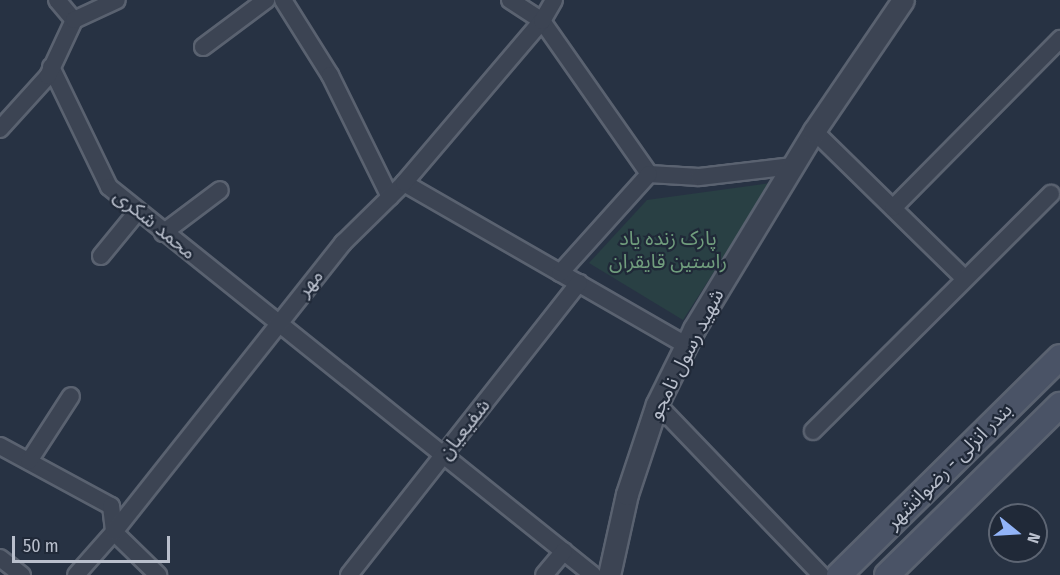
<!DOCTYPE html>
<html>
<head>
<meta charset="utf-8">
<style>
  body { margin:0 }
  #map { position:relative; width:1060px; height:575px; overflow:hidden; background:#273243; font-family:"Fira Sans Condensed","Noto Sans Arabic",sans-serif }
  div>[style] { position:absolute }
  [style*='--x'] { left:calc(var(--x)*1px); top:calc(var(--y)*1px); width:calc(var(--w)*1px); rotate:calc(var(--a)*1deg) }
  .green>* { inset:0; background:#294044 }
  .roads { filter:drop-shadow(2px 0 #5a6270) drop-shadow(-2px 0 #5a6270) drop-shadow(0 2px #5a6270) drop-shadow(0 -2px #5a6270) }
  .minor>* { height:16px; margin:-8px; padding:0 8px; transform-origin:8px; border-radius:8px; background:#3c4453 }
  .tertiary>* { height:21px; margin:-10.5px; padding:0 10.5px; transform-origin:10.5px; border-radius:10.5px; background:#3c4453 }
  .secondary>* { height:24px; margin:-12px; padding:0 12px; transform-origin:12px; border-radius:12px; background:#4a5366 }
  span { translate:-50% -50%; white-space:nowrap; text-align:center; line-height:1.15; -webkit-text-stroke:4.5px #202938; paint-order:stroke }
  .street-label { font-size:20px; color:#b9bfcc }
  .park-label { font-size:20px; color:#709d7d }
  .north { position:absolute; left:988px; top:503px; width:60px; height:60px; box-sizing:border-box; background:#202938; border:2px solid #5d6573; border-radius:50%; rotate:108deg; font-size:16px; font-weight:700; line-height:24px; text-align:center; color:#b9bfcc }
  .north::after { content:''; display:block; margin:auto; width:21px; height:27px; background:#92b4f8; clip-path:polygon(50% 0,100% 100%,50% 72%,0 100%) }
  .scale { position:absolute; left:12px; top:536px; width:158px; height:27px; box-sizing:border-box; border:3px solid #b9bfcc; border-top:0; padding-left:8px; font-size:18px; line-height:21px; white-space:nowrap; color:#b9bfcc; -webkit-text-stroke:4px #202938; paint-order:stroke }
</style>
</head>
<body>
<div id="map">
  <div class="green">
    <div style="clip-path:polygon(771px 183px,683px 320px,589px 263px,647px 200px)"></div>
  </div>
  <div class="roads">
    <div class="minor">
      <div style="--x:57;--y:0;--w:26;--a:50"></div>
      <div style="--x:283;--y:0;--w:89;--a:57.9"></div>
      <div style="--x:330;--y:75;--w:136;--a:63.8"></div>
      <div style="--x:510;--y:0;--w:38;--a:33"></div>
      <div style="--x:542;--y:21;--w:187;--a:55"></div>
      <div style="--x:203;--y:47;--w:79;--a:-36.7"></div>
      <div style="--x:51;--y:67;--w:133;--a:64.2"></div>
      <div style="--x:109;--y:187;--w:620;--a:38.72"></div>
      <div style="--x:0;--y:129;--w:72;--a:-47.8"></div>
      <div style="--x:48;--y:76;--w:62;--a:-65.1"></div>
      <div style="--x:74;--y:20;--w:47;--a:-24.9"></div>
      <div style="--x:814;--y:131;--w:210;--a:44.4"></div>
      <div style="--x:649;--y:174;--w:50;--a:3.4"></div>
      <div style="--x:699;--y:177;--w:95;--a:-6.7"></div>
      <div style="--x:404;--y:183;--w:325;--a:29.9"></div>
      <div style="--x:893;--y:208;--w:238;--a:-45.3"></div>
      <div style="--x:163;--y:233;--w:71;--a:-37"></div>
      <div style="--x:101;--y:256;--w:58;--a:-50.6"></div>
      <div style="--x:560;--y:273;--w:133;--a:-48"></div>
      <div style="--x:657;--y:404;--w:237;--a:46.2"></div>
      <div style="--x:813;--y:431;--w:336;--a:-44.9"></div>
      <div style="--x:0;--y:446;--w:126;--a:28.4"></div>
      <div style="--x:111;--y:506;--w:26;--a:83"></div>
      <div style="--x:114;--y:532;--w:62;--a:44.3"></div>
      <div style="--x:29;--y:461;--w:77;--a:-57.1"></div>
      <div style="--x:0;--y:558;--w:28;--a:38"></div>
      <div style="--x:76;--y:575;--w:57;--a:-48.5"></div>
      <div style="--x:114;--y:532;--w:369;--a:-51.6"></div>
      <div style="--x:343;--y:243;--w:86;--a:-44.5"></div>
      <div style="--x:404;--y:183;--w:213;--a:-49.6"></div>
      <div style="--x:542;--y:21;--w:24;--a:-60"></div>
      <div style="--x:349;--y:575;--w:372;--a:-51.8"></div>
      <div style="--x:544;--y:575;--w:31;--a:-50"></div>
    </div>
    <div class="tertiary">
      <div style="--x:609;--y:575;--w:83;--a:-77.5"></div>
      <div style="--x:627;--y:494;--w:95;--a:-71.6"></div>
      <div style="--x:657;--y:404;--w:84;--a:-63.7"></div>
      <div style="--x:694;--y:329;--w:232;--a:-58.8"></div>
      <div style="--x:814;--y:131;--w:158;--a:-55.8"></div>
    </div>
    <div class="secondary">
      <div style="--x:839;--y:575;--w:310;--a:-44.6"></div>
      <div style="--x:887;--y:575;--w:243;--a:-44.5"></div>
    </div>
  </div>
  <div class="street-label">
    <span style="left:155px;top:224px;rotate:39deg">محمد شکری</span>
    <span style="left:310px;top:283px;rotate:-51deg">مهر</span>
    <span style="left:686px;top:354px;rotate:-63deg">شهید رسول نامجو</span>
    <span style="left:464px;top:429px;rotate:-52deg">شفیعیان</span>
    <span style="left:949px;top:466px;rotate:-45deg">بندر انزلی - رضوانشهر</span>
  </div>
  <div class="park-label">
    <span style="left:668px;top:250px">پارک زنده یاد<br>راستین قایقران</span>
  </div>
  <div class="north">N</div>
  <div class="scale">50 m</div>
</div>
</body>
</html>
